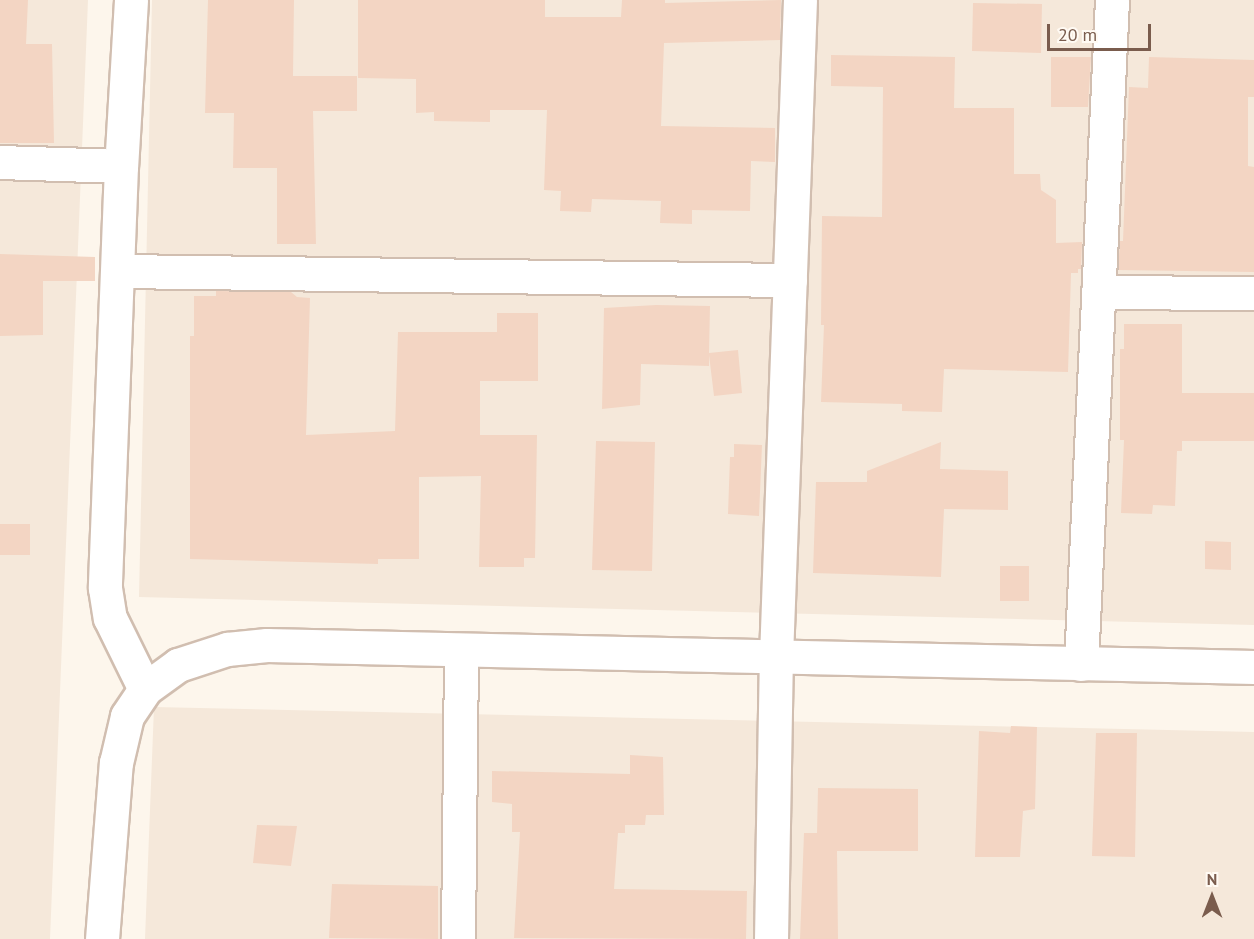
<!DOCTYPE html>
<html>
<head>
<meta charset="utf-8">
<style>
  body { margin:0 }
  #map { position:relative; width:1254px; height:939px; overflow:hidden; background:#fdf6ec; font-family:"PT Sans",sans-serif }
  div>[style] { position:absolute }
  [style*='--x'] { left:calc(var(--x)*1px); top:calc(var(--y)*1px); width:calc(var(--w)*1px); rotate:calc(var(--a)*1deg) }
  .residential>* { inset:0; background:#f5e8da }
  .building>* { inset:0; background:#f3d5c3 }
  .roads { filter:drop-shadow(2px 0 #d1beb0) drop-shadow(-2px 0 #d1beb0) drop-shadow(0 2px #d1beb0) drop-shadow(0 -2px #d1beb0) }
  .minor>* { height:33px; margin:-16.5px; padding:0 16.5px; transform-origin:16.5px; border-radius:16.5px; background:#fff }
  span { translate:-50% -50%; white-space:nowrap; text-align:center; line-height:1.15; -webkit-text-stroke:6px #fffaf3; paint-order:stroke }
  .north { position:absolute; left:1182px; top:867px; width:60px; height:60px; -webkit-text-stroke:4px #fffaf3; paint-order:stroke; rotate:0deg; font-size:16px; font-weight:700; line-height:24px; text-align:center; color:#7a5c4d }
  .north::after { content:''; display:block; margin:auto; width:21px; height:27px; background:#7a5c4d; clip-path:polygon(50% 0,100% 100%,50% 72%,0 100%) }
  .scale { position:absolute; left:1047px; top:24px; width:104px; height:27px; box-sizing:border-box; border:3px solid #7a5c4d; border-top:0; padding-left:8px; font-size:18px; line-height:21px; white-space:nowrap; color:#7a5c4d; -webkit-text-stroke:4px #fffaf3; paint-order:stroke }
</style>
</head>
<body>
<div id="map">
  <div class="residential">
    <div style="clip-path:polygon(0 0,88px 0,50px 939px,0 939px)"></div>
    <div style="clip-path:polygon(152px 0,1254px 0,1254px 625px,139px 597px)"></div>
    <div style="clip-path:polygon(154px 707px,1254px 732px,1254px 939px,145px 939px)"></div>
  </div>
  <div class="building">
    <div style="clip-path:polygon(0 0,28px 0,26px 44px,52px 44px,54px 143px,0 143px)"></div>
    <div style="clip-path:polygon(208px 0,294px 0,293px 76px,357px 76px,357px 111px,313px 111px,316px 244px,277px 244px,277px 168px,233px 168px,234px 113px,205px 113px)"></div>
    <div style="clip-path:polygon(358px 0,545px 0,545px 17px,621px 17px,622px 0,665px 0,665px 3px,781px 0,780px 40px,664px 43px,661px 126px,775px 128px,775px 162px,751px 161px,750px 211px,692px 210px,692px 224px,660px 223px,661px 201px,592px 199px,591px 212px,560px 211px,561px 191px,544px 190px,547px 110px,490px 110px,490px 122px,434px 121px,434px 112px,416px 113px,416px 79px,358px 78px)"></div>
    <div style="clip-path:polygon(973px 3px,1042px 4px,1041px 53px,972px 51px)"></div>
    <div style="clip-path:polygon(831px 55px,955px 57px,954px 108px,1014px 108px,1014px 174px,1040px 174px,1041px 190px,1056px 200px,1056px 243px,1082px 242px,1081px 269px,1078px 269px,1078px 273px,1071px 273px,1068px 372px,944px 369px,942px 412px,902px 411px,902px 404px,821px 402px,824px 325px,821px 325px,822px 216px,882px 217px,883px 87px,831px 86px)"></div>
    <div style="clip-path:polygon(1051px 57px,1091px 57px,1088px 107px,1051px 107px)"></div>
    <div style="clip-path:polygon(1149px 57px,1254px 60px,1254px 97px,1248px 97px,1248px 166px,1254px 167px,1254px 272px,1118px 270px,1120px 241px,1123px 241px,1129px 87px,1148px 88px)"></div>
    <div style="clip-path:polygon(0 254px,95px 257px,95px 281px,43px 281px,43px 335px,0 336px)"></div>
    <div style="clip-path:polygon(216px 291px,291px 292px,297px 297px,310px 298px,306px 435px,395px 431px,398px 332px,497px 332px,497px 313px,538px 313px,538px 381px,480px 381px,480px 435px,537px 435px,535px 558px,524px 558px,524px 567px,479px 567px,481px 476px,419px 477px,419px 559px,378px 559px,378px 564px,190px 559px,190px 336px,194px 336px,194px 296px,216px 296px)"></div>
    <div style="clip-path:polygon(656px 305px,710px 306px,709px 353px,738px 350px,742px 393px,714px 396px,709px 355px,709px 366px,641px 364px,640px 405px,602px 409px,604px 308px)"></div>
    <div style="clip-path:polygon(1124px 324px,1182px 324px,1182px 393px,1254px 393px,1254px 441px,1182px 441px,1182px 451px,1177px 451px,1175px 506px,1153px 505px,1152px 514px,1121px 513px,1124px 440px,1120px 440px,1120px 349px,1124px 349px)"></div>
    <div style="clip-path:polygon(596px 441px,655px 442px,652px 571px,592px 570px)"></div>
    <div style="clip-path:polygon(941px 442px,940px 469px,1008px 471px,1008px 510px,944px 509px,941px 577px,813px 573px,816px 482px,867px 482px,867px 471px)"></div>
    <div style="clip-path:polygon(734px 444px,762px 445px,759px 516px,728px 514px,730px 457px,734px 457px)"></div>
    <div style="clip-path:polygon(0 524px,30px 524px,30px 555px,0 555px)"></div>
    <div style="clip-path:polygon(1205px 541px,1231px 542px,1231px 570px,1205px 569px)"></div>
    <div style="clip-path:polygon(1000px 566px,1029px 566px,1029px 601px,1000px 601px)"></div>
    <div style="clip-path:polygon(1011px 726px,1037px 727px,1035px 809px,1023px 811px,1020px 857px,975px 857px,979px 731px,1010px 733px)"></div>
    <div style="clip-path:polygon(1096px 733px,1137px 733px,1135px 857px,1092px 856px)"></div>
    <div style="clip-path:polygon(630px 755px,663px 757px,664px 815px,646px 815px,645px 825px,625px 825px,625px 833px,618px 833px,614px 889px,747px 891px,746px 939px,514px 938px,520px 832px,512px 832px,512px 804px,492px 802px,492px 771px,630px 774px)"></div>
    <div style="clip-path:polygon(818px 788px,918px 789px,918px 851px,837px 851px,838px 939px,800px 939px,804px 833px,817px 833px)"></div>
    <div style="clip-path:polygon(257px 825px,297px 826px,291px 866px,253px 863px)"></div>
    <div style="clip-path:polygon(332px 884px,438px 886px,438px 939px,329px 938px)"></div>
  </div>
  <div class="roads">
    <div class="minor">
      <div style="--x:131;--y:0;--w:166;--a:93.4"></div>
      <div style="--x:121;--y:166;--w:422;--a:92.2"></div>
      <div style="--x:105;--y:588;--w:30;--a:81"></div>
      <div style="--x:110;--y:618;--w:79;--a:63.8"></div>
      <div style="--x:0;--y:162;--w:121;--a:1.9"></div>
      <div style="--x:118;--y:271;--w:672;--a:0.77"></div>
      <div style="--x:1098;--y:292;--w:156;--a:0.4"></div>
      <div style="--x:1081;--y:664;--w:665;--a:-87.33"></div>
      <div style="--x:102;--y:939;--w:177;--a:-85.5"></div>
      <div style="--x:116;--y:763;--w:48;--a:-76.8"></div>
      <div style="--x:127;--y:716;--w:32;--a:-56"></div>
      <div style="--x:145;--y:689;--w:41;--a:-36"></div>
      <div style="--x:178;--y:665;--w:52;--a:-18.1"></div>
      <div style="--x:227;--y:649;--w:40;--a:-5.7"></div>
      <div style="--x:267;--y:645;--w:987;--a:1.28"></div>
      <div style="--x:458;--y:939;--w:288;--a:-89.4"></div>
      <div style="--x:771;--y:939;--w:282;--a:-89"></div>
      <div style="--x:776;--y:657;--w:657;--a:-87.91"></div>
    </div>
  </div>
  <div class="north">N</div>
  <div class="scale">20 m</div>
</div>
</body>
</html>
